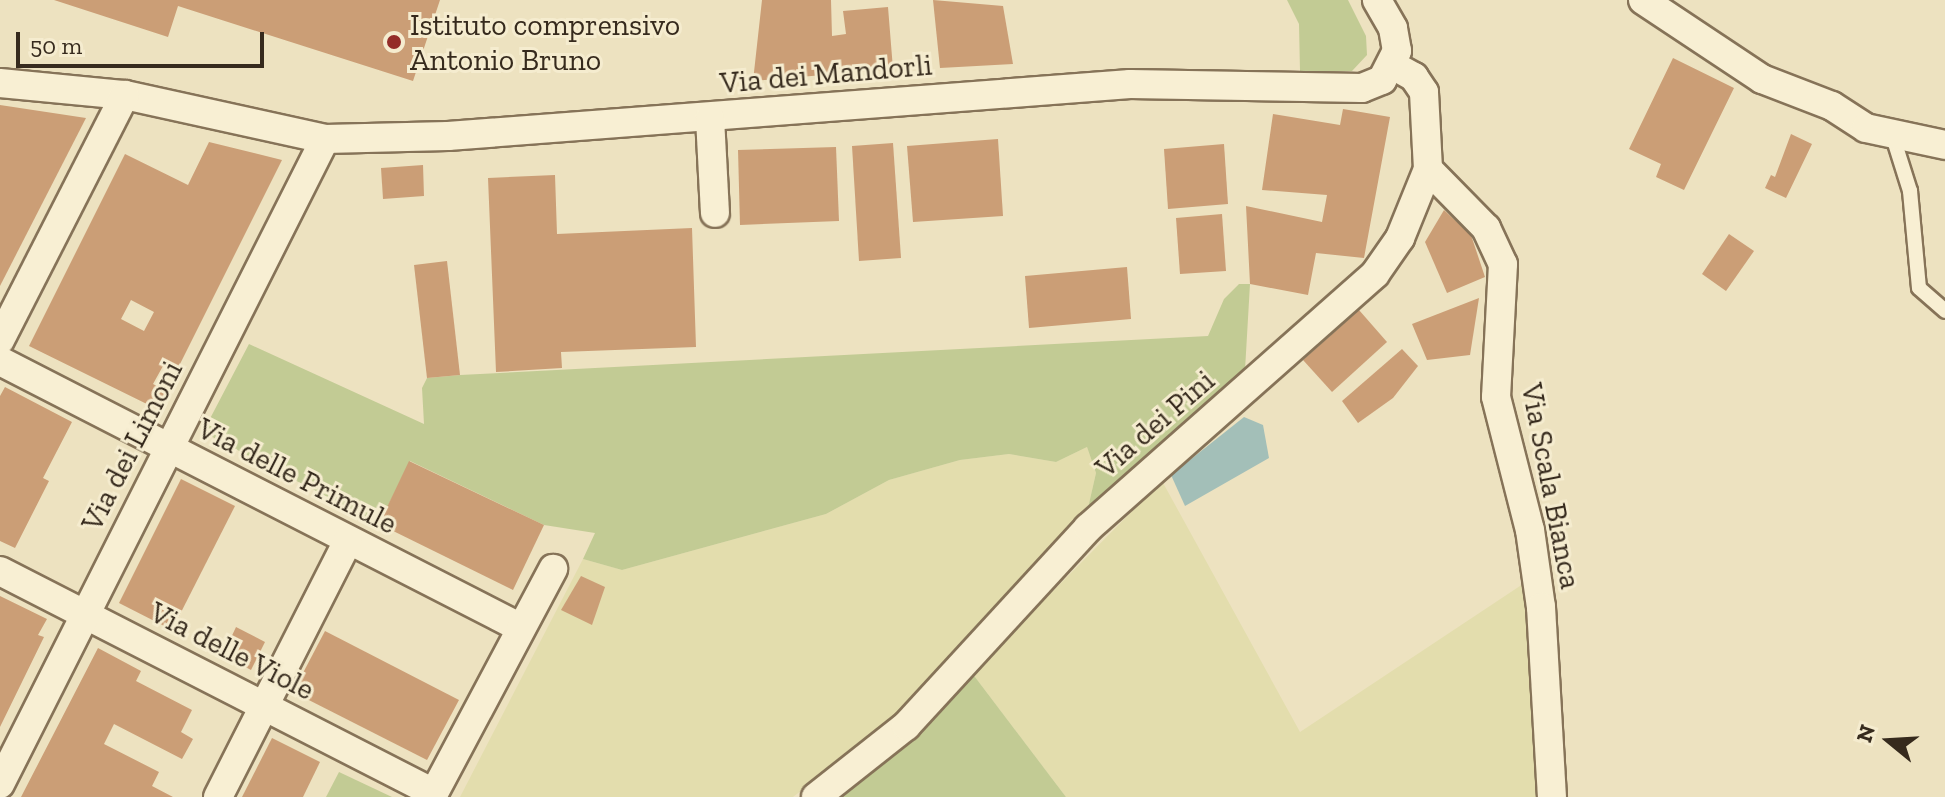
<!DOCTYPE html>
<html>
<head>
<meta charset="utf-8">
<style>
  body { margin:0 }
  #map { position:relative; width:1945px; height:797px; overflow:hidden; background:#ede2c0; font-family:"Zilla Slab",serif }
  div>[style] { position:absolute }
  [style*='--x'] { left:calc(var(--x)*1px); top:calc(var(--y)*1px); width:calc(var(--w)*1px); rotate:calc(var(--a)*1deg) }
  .farmland>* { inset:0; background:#e3ddad }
  .green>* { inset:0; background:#c2cb94 }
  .water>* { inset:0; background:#a3bfb8 }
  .building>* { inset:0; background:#cb9e76 }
  .roads { filter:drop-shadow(2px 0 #867358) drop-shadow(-2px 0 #867358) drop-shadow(0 2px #867358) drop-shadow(0 -2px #867358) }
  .service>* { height:14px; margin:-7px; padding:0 7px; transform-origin:7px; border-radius:7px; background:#f8efd3 }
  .minor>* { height:28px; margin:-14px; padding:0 14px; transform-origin:14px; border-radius:14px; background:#f8efd3 }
  .dots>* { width:22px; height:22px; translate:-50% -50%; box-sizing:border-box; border:4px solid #f5eccf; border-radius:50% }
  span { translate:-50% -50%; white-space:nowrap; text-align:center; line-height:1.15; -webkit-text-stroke:6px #f5eccf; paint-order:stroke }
  .poi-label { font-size:30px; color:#362a1d }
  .left { translate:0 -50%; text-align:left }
  .street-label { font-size:30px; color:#362a1d }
  .north { position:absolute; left:1849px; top:701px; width:80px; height:80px; -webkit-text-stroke:6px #f5eccf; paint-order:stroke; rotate:288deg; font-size:22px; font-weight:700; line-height:32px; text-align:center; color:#362a1d }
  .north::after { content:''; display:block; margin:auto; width:28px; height:36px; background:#362a1d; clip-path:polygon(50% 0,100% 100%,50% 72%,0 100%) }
  .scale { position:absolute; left:16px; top:32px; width:248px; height:36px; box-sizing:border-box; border:4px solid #362a1d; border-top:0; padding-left:10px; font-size:24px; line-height:28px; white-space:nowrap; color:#362a1d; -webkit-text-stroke:6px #f5eccf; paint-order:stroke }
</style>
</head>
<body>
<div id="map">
  <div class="farmland">
    <div style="clip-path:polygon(1087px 447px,1096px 473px,1088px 508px,896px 718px,793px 797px,460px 797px,583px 559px,622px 570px,826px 514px,889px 480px,960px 460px,1009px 454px,1056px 462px)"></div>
    <div style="clip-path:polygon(1162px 481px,1300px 732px,1526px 582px,1538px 797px,1066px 797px,972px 673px)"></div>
  </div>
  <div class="green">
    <div style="clip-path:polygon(1287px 0,1348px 0,1366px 36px,1367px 55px,1352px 71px,1300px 71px,1299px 24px)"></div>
    <div style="clip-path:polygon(1239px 284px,1250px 284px,1245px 370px,1088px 508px,1096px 473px,1087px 447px,1056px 462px,1009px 454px,960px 460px,889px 480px,826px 514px,622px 570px,583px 559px,595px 533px,544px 525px,410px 461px,379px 524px,203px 432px,249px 344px,424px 424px,422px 388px,427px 378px,460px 375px,1208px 336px,1224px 299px)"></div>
    <div style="clip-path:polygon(972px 673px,1066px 797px,838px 797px)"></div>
    <div style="clip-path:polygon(339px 772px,392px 797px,326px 797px)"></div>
  </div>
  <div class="water">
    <div style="clip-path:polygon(1244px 417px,1263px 425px,1269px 458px,1185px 506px,1171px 475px)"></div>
  </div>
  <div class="building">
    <div style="clip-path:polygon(54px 0,440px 0,413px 81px,178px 6px,168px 37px)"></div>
    <div style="clip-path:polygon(762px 0,831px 0,832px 36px,846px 34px,843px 11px,888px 7px,893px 69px,753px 81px)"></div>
    <div style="clip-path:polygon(933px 0,1003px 6px,1013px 64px,940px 68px)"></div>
    <div style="clip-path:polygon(1673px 58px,1734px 88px,1684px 190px,1656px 177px,1661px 164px,1629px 149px)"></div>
    <div style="clip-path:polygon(0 105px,86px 118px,0 286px)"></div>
    <div style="clip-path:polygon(1343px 109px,1390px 117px,1364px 258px,1316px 253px,1308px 295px,1250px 284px,1246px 206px,1322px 222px,1327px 195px,1262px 190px,1273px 114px,1340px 125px)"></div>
    <div style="clip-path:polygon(1791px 134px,1812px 144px,1786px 198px,1765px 188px,1771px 175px,1775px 177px)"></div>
    <div style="clip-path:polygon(998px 139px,1003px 216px,913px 222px,907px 146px)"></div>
    <div style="clip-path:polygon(evenodd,209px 142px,282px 160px,176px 372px,163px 366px,153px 384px,166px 391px,157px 409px,29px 346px,125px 154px,188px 185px,209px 142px,131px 300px,154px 312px,144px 331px,121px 319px,131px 300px)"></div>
    <div style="clip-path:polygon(893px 143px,901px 258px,859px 261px,852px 146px)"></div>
    <div style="clip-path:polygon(1224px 144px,1228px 204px,1168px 209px,1164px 149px)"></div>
    <div style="clip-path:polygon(836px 147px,839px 221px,740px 225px,738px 150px)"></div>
    <div style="clip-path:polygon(423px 165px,424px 196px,383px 199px,381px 168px)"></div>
    <div style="clip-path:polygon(555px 175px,557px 234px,692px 228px,696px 347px,561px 352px,562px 368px,496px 372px,488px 178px)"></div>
    <div style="clip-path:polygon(1444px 210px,1471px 235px,1485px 277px,1447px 293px,1425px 242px)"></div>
    <div style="clip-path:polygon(1222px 214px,1226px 271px,1180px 274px,1176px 218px)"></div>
    <div style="clip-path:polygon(1729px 234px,1754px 251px,1726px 291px,1702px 274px)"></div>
    <div style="clip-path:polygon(447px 261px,460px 375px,427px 378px,414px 265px)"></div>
    <div style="clip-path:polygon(1127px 267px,1131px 319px,1029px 328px,1025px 276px)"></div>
    <div style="clip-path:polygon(1479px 298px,1470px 355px,1427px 360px,1412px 324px)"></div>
    <div style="clip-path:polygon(1359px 310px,1387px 342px,1332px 392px,1303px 360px)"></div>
    <div style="clip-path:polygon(1402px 349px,1418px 366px,1393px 398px,1358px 423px,1342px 401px)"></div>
    <div style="clip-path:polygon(5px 387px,72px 422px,43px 478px,49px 481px,15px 548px,0 541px,0 396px)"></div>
    <div style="clip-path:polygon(409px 461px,544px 525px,513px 590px,379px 524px)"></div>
    <div style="clip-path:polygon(181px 479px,235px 506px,172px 630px,119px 603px)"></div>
    <div style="clip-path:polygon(581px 576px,605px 587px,592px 625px,561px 610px)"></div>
    <div style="clip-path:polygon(0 596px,47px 619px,38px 635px,44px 637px,0 727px)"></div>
    <div style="clip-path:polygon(236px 627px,265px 642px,251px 670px,223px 655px)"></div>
    <div style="clip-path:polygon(325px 631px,459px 700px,427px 760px,293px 692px)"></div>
    <div style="clip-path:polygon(98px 648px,141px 671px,136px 681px,192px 710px,181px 732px,193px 739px,182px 759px,114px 724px,104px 744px,159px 772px,152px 786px,173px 797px,21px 797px)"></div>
    <div style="clip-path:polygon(272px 738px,320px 762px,303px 797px,242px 797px)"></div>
  </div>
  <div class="roads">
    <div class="service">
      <div style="--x:1893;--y:137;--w:57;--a:72.5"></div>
      <div style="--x:1910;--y:191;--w:97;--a:84.7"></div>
      <div style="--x:1919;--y:288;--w:35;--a:41"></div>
    </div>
    <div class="minor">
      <div style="--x:1643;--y:0;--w:143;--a:33.6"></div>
      <div style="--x:1762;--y:79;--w:75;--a:21.1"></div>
      <div style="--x:1832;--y:106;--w:40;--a:32.9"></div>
      <div style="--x:1866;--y:128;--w:81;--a:12.1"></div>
      <div style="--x:0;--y:83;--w:126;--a:5.5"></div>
      <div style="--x:125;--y:95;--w:205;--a:12.4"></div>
      <div style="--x:325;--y:139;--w:123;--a:-1.4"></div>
      <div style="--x:448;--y:136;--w:684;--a:-4.36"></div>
      <div style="--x:1130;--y:84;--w:232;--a:1"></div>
      <div style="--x:1362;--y:88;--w:22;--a:-22"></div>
      <div style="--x:1382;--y:80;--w:33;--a:-63"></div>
      <div style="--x:1397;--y:51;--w:23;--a:-100"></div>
      <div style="--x:1393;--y:28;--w:32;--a:-120"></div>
      <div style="--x:710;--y:118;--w:95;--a:87"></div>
      <div style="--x:1428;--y:169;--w:83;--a:45.5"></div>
      <div style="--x:1486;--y:228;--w:40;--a:65"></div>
      <div style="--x:1503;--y:264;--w:133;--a:93"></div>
      <div style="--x:1496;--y:397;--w:137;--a:75.7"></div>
      <div style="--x:1530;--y:530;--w:78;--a:81.9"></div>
      <div style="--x:1541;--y:607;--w:190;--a:86.7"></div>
      <div style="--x:0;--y:340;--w:275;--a:-63"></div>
      <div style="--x:0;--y:361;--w:585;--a:27.13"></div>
      <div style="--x:0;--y:571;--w:487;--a:27.1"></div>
      <div style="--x:434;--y:793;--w:254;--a:-62"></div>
      <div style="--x:0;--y:784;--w:722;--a:-63.26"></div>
      <div style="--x:218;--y:797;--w:287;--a:-63.1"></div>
      <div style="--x:816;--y:797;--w:115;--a:-38.3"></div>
      <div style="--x:906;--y:726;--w:269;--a:-47.4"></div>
      <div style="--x:1088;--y:528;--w:383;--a:-41.5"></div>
      <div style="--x:1375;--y:274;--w:44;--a:-55.2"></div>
      <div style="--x:1400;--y:238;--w:74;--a:-67.9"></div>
      <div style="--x:1428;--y:169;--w:77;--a:-93"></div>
      <div style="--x:1424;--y:92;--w:18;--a:-124"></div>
      <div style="--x:1414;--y:77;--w:25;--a:-151"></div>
    </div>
  </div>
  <div class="dots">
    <div style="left:394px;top:42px;background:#942d29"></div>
  </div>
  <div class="poi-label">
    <span class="left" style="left:410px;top:42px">Istituto comprensivo<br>Antonio Bruno</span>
  </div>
  <div class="street-label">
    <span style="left:826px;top:74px;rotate:-5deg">Via dei Mandorli</span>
    <span style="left:1155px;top:424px;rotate:-41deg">Via dei Pini</span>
    <span style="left:132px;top:446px;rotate:-63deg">Via dei Limoni</span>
    <span style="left:297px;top:476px;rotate:27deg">Via delle Primule</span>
    <span style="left:1551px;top:486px;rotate:79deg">Via Scala Bianca</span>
    <span style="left:232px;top:651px;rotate:27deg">Via delle Viole</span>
  </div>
  <div class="north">N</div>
  <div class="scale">50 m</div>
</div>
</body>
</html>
